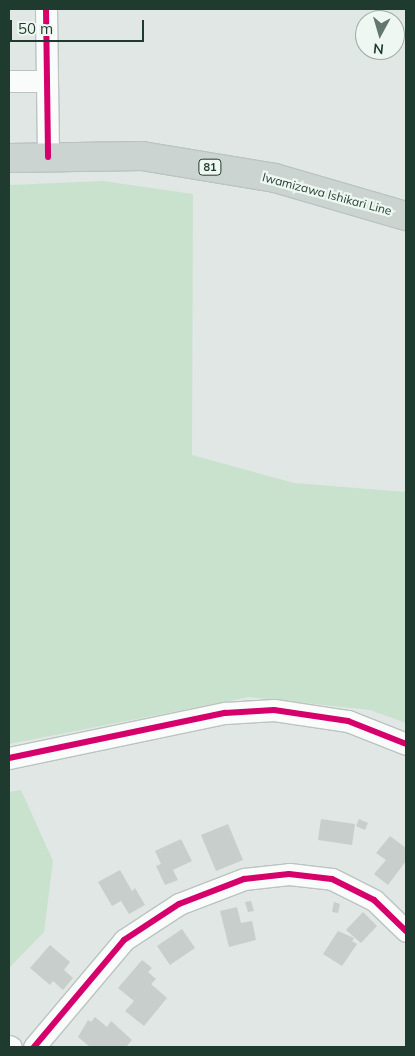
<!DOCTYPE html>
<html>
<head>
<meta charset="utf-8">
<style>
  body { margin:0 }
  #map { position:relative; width:415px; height:1056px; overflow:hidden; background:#e1e7e4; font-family:Mulish,sans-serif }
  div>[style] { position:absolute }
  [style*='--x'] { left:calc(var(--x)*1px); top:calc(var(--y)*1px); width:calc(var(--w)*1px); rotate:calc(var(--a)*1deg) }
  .green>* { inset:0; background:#c9e2ce }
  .building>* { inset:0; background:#c8cecb }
  .roads { filter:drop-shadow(1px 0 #bbc4c0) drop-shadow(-1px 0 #bbc4c0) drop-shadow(0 1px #bbc4c0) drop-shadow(0 -1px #bbc4c0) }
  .minor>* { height:21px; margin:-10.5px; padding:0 10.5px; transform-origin:10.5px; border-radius:10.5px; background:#fafbfb }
  .major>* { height:28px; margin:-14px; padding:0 14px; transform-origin:14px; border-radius:14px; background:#ccd4d1 }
  .cycleway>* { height:6px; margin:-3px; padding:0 3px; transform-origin:3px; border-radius:3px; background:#d6006c }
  span { translate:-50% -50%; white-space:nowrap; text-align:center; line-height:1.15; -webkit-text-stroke:4.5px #eef7f2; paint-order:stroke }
  .shield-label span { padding:1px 4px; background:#eef7f2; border:1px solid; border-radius:4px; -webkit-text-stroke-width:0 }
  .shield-label { font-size:11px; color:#1f3b30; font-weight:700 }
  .street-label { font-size:12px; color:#1f3b30 }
  .frame { position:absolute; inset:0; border:10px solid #1f3b30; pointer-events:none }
  .north { position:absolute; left:355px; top:10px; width:50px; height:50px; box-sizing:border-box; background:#eef7f2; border:1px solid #9baca4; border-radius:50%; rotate:186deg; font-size:14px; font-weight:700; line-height:20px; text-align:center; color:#1f3b30 }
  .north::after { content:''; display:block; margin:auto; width:18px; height:22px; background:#63776f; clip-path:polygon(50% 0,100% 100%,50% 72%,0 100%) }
  .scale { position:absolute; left:10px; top:20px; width:134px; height:22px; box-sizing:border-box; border:2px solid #1f3b30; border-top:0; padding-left:6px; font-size:15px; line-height:18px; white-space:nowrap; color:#1f3b30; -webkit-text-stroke:4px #eef7f2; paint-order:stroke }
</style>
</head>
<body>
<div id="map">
  <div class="green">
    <div style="clip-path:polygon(103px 181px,193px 194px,192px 455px,294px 483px,406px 492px,406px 723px,370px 710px,249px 697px,9px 744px,9px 185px)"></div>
    <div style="clip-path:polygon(21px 790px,53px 861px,44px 932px,9px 968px,9px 792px)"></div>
  </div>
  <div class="building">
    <div style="clip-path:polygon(321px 819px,355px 824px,352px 845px,318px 840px)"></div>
    <div style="clip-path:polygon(359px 819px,368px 823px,365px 830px,356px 826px)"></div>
    <div style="clip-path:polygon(228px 824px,243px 860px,216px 871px,201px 835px)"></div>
    <div style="clip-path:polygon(390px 836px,406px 848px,406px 861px,388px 885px,374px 874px,386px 860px,376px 853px)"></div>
    <div style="clip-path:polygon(181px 839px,192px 861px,173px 870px,178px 880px,165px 885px,156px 866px,161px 864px,155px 851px)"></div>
    <div style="clip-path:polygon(120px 870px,132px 891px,135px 888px,145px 905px,129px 914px,121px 901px,112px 906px,98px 882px)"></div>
    <div style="clip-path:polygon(251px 901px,254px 911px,248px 912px,245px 902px)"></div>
    <div style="clip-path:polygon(334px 902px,340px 904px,338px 913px,332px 912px)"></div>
    <div style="clip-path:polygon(237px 907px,241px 923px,252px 921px,256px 940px,229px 947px,220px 911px)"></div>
    <div style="clip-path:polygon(363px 912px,377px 926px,361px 943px,346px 930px)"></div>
    <div style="clip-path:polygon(182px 929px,195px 948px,170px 965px,157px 946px)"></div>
    <div style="clip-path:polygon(338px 931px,354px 938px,352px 941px,357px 944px,342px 966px,323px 954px)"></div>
    <div style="clip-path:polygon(50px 945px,70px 962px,64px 970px,73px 978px,63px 990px,53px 981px,50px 985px,30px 968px)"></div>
    <div style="clip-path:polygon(142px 960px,152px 968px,148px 972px,156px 979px,151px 984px,167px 998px,144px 1026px,125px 1011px,134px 1001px,118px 988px)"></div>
    <div style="clip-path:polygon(95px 1017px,107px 1027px,111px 1021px,132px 1040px,126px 1047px,90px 1047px,78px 1037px,88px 1020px,91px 1022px)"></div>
  </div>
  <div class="roads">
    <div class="minor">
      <div style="--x:46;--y:9;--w:148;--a:89.2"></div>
      <div style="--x:9;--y:81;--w:38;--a:0"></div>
      <div style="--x:9;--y:758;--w:221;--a:-11.8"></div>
      <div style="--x:225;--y:713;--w:49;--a:-3.5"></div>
      <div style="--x:274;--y:710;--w:75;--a:8.5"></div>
      <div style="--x:348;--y:721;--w:62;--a:21.6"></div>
      <div style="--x:9;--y:1046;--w:2;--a:27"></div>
      <div style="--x:34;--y:1047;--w:140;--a:-49.9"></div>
      <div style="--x:124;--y:940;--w:66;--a:-33.2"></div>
      <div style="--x:179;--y:904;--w:70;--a:-21"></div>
      <div style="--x:244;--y:879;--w:45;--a:-6.3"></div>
      <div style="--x:289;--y:874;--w:43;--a:6.6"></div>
      <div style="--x:332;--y:879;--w:47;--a:26.6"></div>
      <div style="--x:374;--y:900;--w:45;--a:44.1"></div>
    </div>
    <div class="major">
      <div style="--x:9;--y:158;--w:133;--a:-0.9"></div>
      <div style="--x:142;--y:156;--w:135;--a:9.4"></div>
      <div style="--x:275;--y:178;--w:136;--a:16.2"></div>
    </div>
  </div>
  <div class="cycleway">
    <div style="--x:46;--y:9;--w:148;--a:89.2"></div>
    <div style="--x:9;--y:758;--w:221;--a:-11.8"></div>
    <div style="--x:225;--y:713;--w:49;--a:-3.5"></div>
    <div style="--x:274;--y:710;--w:75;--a:8.5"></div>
    <div style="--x:348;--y:721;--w:62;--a:21.6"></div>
    <div style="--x:34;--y:1047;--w:140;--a:-49.9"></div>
    <div style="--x:124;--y:940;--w:66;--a:-33.2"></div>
    <div style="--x:179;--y:904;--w:70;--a:-21"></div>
    <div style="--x:244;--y:879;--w:45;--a:-6.3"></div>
    <div style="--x:289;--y:874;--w:43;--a:6.6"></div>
    <div style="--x:332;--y:879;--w:47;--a:26.6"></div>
    <div style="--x:374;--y:900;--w:45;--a:44.1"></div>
  </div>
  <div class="shield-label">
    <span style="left:210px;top:167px">81</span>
  </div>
  <div class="street-label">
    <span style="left:327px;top:194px;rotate:15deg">Iwamizawa Ishikari Line</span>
  </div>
  <div class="frame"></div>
  <div class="north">N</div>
  <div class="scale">50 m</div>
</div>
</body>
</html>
